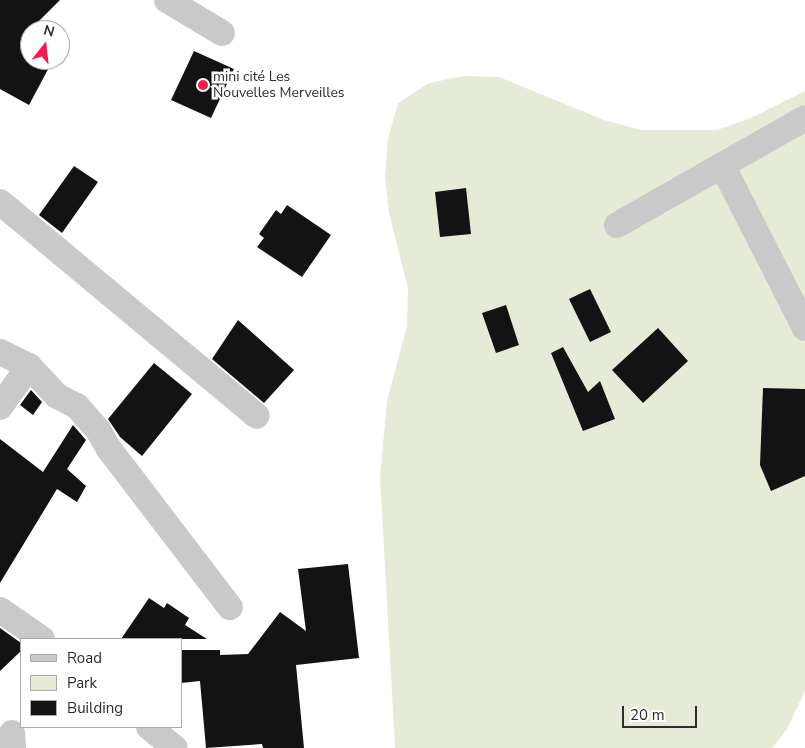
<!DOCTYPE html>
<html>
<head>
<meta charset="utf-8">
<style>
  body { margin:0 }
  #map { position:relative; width:805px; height:748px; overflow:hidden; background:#fff; font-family:"Nunito Sans",sans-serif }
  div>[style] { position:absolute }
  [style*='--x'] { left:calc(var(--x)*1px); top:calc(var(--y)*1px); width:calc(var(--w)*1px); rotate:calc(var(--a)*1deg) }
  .green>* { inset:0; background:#e5ebd7 }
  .building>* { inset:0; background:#131313 }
  .street>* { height:26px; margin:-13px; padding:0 13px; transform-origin:13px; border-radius:13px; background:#c9c9c9 }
  .dots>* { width:14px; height:14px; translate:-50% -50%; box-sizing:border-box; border:2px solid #fff; border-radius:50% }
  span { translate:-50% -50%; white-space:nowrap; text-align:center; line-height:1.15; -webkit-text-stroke:5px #fff; paint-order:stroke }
  .poi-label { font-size:14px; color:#2c2c2c }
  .left { translate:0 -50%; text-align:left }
  .legend { position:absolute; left:20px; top:638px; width:162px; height:90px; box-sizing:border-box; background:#fff; border:1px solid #ababab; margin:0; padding:6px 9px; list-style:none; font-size:15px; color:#2c2c2c }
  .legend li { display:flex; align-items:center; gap:10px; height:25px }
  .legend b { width:25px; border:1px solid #ababab }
  .north { position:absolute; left:20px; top:20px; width:50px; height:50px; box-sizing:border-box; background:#fff; border:1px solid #ababab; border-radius:50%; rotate:16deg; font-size:14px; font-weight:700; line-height:20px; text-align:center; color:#2c2c2c }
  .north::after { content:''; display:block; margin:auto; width:18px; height:22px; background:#f31d4d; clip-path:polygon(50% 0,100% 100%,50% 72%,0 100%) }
  .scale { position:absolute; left:622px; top:706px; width:75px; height:22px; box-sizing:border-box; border:2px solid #2c2c2c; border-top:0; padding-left:6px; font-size:15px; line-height:18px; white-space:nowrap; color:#2c2c2c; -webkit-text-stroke:4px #fff; paint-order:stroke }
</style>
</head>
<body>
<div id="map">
  <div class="green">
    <div style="clip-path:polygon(463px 76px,499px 77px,604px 120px,641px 130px,717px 130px,753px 117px,805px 91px,805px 691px,787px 729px,772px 748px,395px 748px,380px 477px,387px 401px,407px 326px,408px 288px,389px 213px,385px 176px,388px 139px,398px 103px,429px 83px)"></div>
  </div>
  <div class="building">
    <div style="clip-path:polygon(0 0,60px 0,30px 30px,30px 60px,53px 60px,29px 105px,0 89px)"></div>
    <div style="clip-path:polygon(194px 51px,234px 69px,211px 118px,171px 100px)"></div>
    <div style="clip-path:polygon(74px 166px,98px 182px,62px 233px,39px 215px)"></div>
    <div style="clip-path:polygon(466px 188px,471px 234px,440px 237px,435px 192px)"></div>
    <div style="clip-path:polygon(287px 205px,331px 235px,302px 277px,257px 247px,264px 238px,259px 234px,276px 210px,281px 214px)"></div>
    <div style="clip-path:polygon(590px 289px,611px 332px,590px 342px,569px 299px)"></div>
    <div style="clip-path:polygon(506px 305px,519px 345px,496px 353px,482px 313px)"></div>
    <div style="clip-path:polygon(238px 320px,294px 370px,264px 403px,212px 359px)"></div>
    <div style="clip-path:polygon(658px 328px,688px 361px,643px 403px,612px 370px)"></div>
    <div style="clip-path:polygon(563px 347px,588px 392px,600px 381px,615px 419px,583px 431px,551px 353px)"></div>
    <div style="clip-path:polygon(154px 363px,192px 394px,142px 456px,120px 437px,108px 419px)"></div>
    <div style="clip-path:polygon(763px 388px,805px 389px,805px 476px,771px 491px,760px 465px)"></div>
    <div style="clip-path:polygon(31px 390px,42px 402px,33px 415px,20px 405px)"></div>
    <div style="clip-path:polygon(73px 425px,86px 440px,67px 469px,86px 486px,77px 502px,57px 489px,0 583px,0 439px,43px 472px)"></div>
    <div style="clip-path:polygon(348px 564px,359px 658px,296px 665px,304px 748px,263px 748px,262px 744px,206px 748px,200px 681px,181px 683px,181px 650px,220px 650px,220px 655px,248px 654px,280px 612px,306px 631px,298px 569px)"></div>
    <div style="clip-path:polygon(149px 598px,164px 608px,167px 603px,189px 618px,185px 625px,207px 639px,121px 639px)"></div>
    <div style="clip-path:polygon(0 628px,21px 643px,21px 651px,0 671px)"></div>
  </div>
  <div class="street">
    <div style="--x:167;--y:0;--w:64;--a:31"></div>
    <div style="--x:722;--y:165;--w:183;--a:63"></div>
    <div style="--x:0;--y:202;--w:334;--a:39.8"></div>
    <div style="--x:617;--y:225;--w:216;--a:-29.6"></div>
    <div style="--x:0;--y:352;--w:32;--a:26"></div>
    <div style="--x:29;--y:366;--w:41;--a:47"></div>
    <div style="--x:57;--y:396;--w:22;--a:27"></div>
    <div style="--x:77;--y:406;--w:32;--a:49"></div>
    <div style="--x:98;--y:430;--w:22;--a:60"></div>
    <div style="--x:109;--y:449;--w:199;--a:52.6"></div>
    <div style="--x:0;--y:407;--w:50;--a:-54.7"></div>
    <div style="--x:0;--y:610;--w:51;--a:34.6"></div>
    <div style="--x:149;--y:727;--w:33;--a:39"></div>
    <div style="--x:12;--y:733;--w:15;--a:86"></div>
  </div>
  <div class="dots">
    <div style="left:203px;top:85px;background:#f31d4d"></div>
  </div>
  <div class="poi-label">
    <span class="left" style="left:213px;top:85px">mini cité Les<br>Nouvelles Merveilles</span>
  </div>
  <ul class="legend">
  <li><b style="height:6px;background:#c9c9c9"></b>Road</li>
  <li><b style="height:14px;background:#e5ebd7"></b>Park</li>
  <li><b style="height:14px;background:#131313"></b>Building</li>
  </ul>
  <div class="north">N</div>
  <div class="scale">20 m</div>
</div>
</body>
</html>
